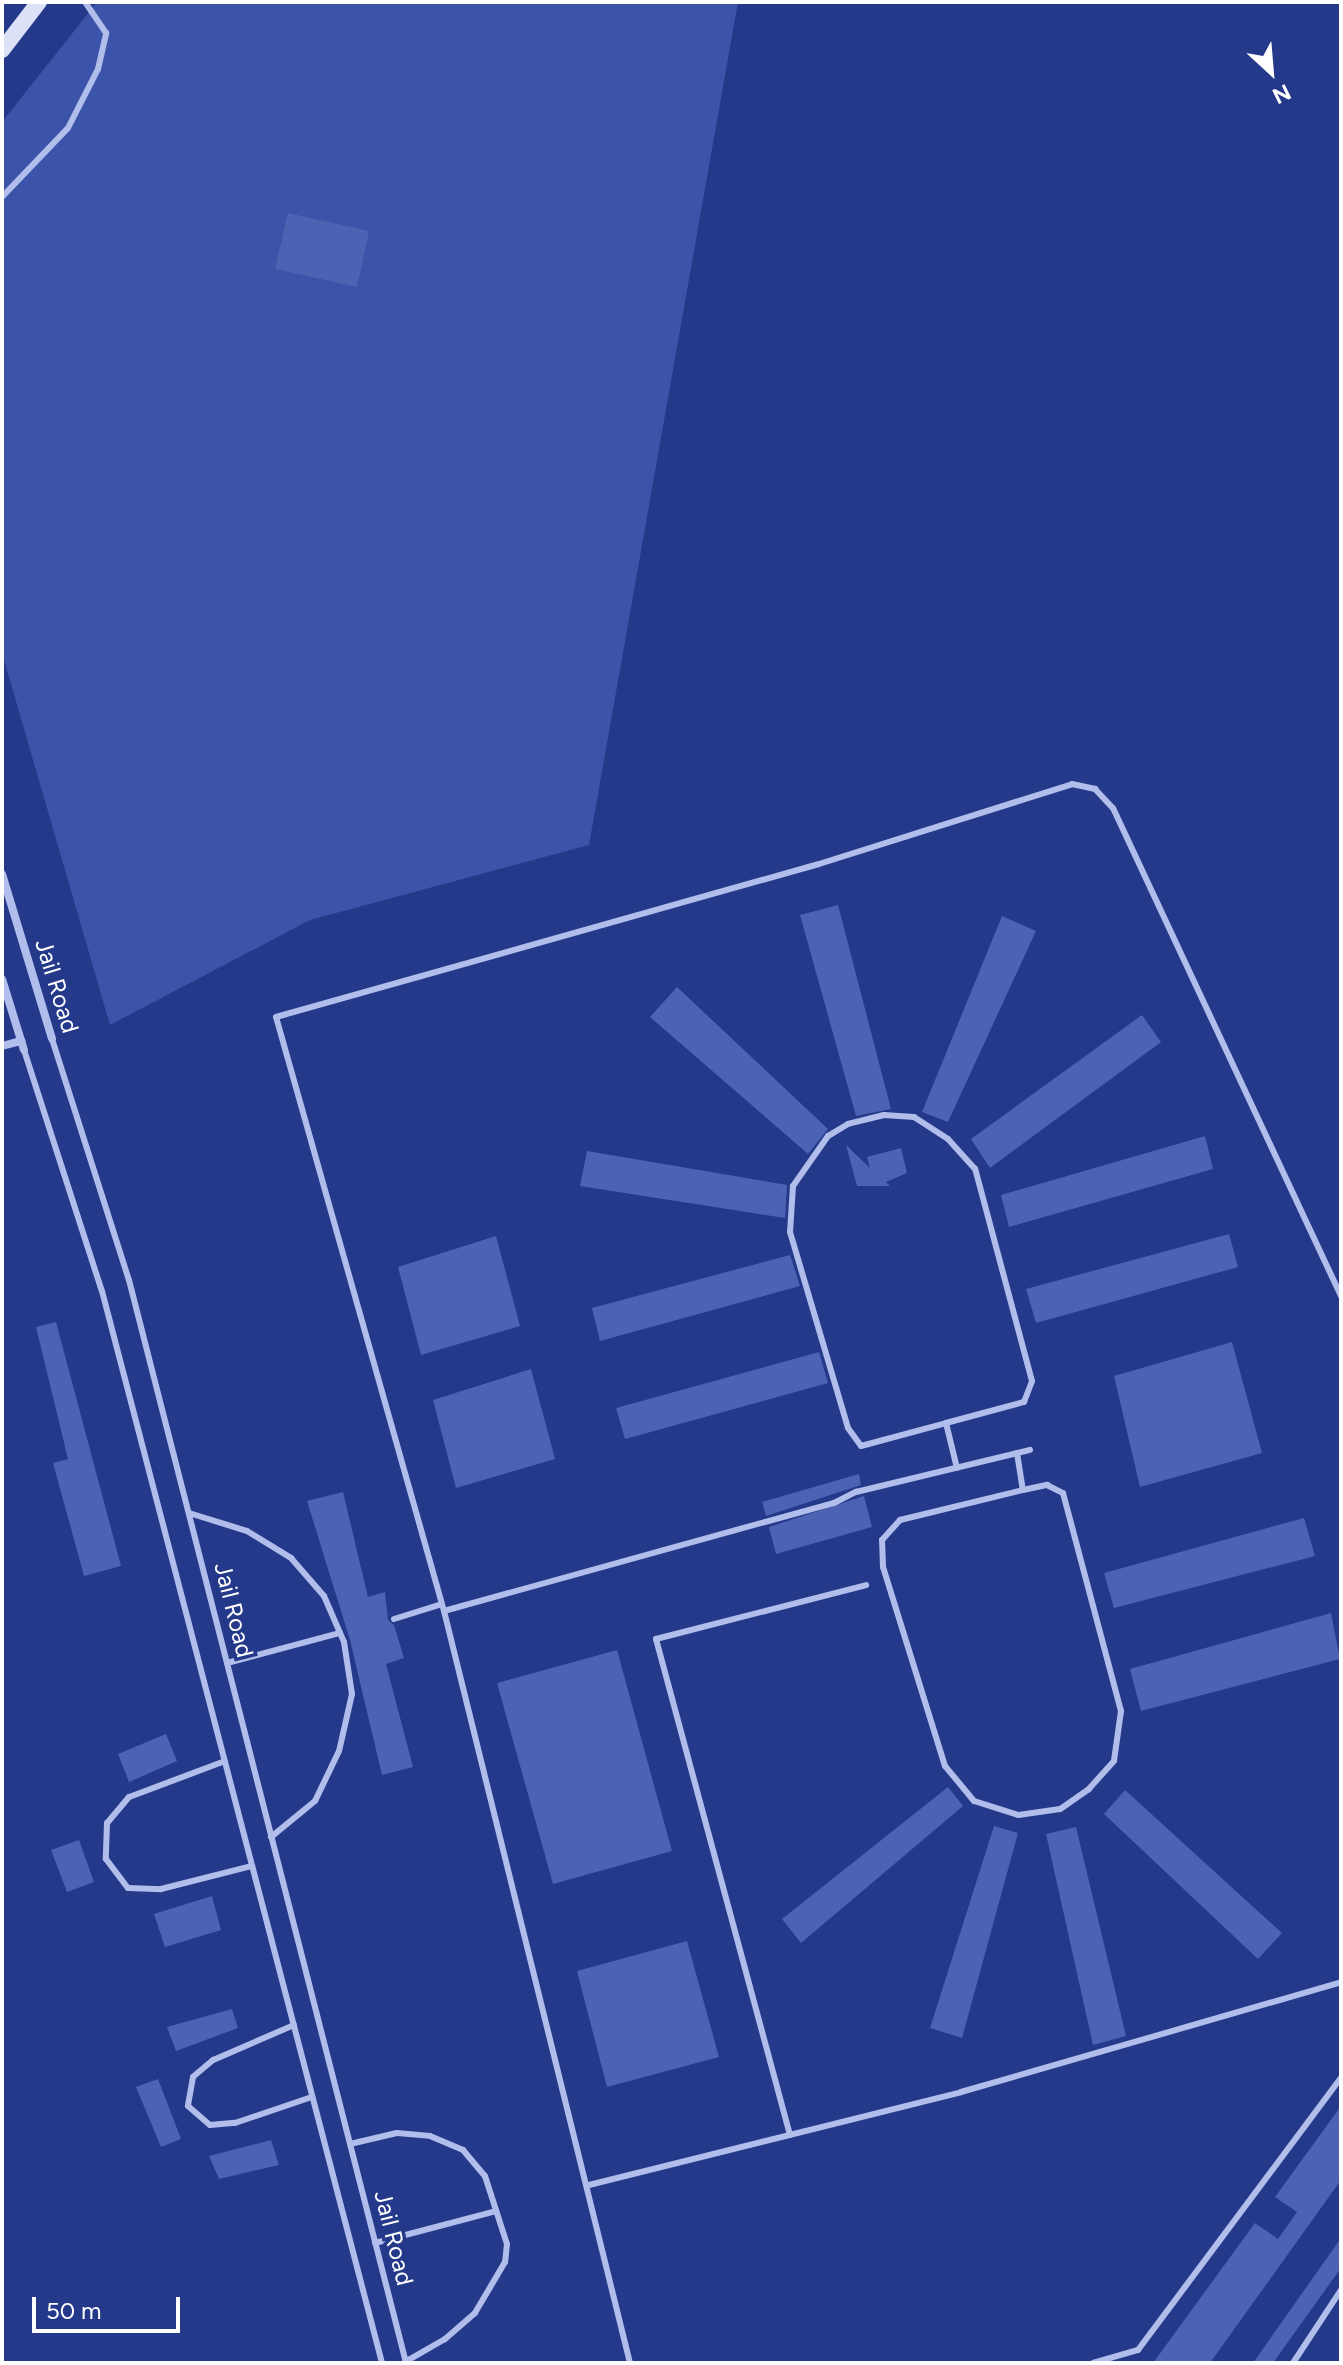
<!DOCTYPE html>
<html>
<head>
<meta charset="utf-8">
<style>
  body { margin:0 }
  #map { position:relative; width:1343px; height:2365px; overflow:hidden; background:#24398a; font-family:Figtree,sans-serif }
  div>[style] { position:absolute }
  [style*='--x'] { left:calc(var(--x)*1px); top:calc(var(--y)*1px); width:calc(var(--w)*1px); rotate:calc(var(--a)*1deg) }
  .green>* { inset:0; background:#3b53a9 }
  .building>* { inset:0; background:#4c62b2 }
  .service>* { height:6px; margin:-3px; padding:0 3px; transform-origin:3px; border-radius:3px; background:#b1bdea }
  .minor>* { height:8px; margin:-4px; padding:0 4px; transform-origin:4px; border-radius:4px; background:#b1bdea }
  .secondary>* { height:16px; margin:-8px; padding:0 8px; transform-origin:8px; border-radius:8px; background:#dce1f8 }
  span { translate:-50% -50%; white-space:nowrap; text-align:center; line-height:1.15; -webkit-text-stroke:7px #24398a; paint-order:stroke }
  .street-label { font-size:24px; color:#fff }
  .frame { position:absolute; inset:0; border:4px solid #fff; pointer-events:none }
  .north { position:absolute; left:1231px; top:32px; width:80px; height:80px; -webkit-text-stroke:6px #24398a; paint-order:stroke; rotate:154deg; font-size:22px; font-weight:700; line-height:32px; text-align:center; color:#fff }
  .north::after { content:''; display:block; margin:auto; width:28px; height:36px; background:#fff; clip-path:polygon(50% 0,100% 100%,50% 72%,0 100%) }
  .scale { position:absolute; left:32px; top:2297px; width:148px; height:36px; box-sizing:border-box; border:4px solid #fff; border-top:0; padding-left:10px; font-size:24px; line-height:28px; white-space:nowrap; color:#fff; -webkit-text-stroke:6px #24398a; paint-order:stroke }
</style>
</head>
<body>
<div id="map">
  <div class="green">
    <div style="clip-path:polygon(97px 2px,738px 2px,589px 845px,310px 920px,110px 1025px,2px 653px,2px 122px)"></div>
  </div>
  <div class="building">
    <div style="clip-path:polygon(288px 213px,369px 231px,357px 287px,275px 269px)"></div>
    <div style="clip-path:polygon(838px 905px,891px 1109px,856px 1116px,800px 915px)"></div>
    <div style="clip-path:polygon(1002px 916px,1036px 931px,948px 1122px,922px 1112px)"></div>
    <div style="clip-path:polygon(677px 987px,828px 1129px,808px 1154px,650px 1017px)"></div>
    <div style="clip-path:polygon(1142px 1015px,1161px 1042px,990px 1168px,971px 1139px)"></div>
    <div style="clip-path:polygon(1205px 1136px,1213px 1169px,1009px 1227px,1001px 1195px)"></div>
    <div style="clip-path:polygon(846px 1145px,870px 1168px,867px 1157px,901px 1148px,907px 1173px,886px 1182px,890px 1186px,857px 1186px)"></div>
    <div style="clip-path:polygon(587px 1151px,787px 1185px,785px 1218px,580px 1186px)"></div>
    <div style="clip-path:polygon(1229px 1234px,1238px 1267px,1036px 1323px,1026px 1289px)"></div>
    <div style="clip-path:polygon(496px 1236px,520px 1326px,421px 1355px,398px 1267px)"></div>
    <div style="clip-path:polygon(790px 1255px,800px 1286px,600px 1341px,592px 1308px)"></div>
    <div style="clip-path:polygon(56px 1322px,121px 1566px,84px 1576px,53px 1463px,68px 1459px,36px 1327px)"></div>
    <div style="clip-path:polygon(1232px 1342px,1262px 1453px,1140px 1487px,1114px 1376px)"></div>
    <div style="clip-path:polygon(819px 1352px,828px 1383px,625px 1439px,616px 1408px)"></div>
    <div style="clip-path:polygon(531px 1369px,555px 1459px,456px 1488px,433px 1400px)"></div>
    <div style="clip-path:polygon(859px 1474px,861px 1485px,766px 1516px,762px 1502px)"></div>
    <div style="clip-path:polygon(343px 1492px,368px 1597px,385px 1592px,388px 1620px,394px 1625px,404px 1658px,386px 1664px,413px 1767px,382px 1775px,350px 1640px,307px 1501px)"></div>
    <div style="clip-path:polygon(864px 1496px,872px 1527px,776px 1554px,769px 1527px)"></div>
    <div style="clip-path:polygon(1304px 1518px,1315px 1556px,1114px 1608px,1104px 1573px)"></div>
    <div style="clip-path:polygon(1331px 1613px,1340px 1659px,1141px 1711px,1130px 1669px)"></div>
    <div style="clip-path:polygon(617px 1650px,672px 1851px,553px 1884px,497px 1683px)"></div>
    <div style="clip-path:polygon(166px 1734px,177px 1761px,129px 1782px,118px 1754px)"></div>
    <div style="clip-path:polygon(948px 1787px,963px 1806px,801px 1943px,782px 1919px)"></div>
    <div style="clip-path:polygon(1125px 1790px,1282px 1933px,1258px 1959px,1104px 1814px)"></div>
    <div style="clip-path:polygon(994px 1826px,1018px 1833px,962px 2038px,930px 2028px)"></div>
    <div style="clip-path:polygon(1076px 1827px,1126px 2036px,1093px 2045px,1046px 1834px)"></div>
    <div style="clip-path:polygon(79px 1840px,94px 1882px,67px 1892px,51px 1850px)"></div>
    <div style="clip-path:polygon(212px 1896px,221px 1930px,165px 1947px,154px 1914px)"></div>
    <div style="clip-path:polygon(687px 1941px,719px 2057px,607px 2087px,577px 1971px)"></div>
    <div style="clip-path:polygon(232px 2009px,238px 2028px,176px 2051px,167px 2027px)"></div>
    <div style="clip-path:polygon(158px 2079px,181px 2139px,161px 2147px,136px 2087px)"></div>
    <div style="clip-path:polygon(1341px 2106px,1341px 2180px,1210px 2363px,1153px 2363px,1255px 2223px,1278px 2239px,1297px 2212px,1275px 2197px)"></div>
    <div style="clip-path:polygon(271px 2140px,279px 2165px,219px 2179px,209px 2156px)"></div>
    <div style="clip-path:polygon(1341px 2238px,1341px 2268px,1273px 2363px,1253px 2363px)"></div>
  </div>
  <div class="service">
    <div style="--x:2;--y:197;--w:95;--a:-46.3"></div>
    <div style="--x:68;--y:128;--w:66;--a:-63"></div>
    <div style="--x:98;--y:69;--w:37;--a:-77"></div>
    <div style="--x:106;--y:33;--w:37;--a:-124"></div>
    <div style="--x:52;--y:1039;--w:253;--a:72.3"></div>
    <div style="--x:129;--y:1280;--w:1118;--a:75.65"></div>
    <div style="--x:24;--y:1050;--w:253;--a:72.1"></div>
    <div style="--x:102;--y:1291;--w:1108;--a:75.36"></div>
    <div style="--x:946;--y:1423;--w:81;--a:-15.1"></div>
    <div style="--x:1024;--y:1402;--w:22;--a:-69"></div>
    <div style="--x:1032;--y:1381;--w:220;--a:-105"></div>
    <div style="--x:975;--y:1169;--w:40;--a:-132"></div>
    <div style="--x:948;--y:1139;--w:40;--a:-147.1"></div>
    <div style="--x:914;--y:1117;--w:30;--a:-176"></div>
    <div style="--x:884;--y:1115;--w:37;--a:166"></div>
    <div style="--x:848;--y:1124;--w:23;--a:149"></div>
    <div style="--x:828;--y:1136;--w:61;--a:125"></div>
    <div style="--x:793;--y:1186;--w:46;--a:93.7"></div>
    <div style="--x:790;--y:1232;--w:204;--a:73.5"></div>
    <div style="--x:848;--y:1428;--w:22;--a:54"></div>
    <div style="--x:861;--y:1446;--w:88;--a:-15.1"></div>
    <div style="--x:946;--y:1423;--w:46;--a:76.3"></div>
    <div style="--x:1017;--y:1453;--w:37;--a:81"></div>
    <div style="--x:1023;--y:1490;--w:25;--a:-12"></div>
    <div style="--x:1047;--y:1485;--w:18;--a:27"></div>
    <div style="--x:1063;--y:1493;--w:226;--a:75.1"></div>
    <div style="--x:1121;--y:1711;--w:50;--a:98"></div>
    <div style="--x:1114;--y:1761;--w:38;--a:132"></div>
    <div style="--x:1089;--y:1789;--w:35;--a:145"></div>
    <div style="--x:1060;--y:1809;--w:42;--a:171.9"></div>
    <div style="--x:1018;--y:1815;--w:46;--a:-162.3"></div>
    <div style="--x:974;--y:1801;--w:45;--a:-129.6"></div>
    <div style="--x:945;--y:1766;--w:208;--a:-107.3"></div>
    <div style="--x:883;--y:1567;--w:27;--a:-92"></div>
    <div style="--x:882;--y:1540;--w:27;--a:-48"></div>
    <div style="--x:900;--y:1520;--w:127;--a:-13.7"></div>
    <div style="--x:189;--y:1513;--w:61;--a:17.2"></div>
    <div style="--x:247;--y:1531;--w:52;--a:31.5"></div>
    <div style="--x:291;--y:1558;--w:50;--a:49"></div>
    <div style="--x:324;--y:1596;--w:50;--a:66.5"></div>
    <div style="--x:344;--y:1642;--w:53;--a:81.3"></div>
    <div style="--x:352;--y:1694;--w:58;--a:102.8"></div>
    <div style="--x:339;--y:1751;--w:55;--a:115.6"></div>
    <div style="--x:315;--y:1801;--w:57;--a:140.7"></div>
    <div style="--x:444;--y:1611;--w:405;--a:-15.5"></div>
    <div style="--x:834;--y:1503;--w:25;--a:-27"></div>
    <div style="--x:856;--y:1492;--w:179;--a:-13.6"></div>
    <div style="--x:394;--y:1619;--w:50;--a:-17.4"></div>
    <div style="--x:227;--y:1663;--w:117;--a:-14.9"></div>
    <div style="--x:225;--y:1761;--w:103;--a:159.4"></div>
    <div style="--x:129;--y:1797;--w:34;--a:130"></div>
    <div style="--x:107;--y:1823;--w:36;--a:92"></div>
    <div style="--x:106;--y:1859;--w:36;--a:53"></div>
    <div style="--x:128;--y:1888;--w:33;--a:2"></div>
    <div style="--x:161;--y:1889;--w:94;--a:-14.2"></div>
    <div style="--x:294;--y:2025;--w:88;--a:156.6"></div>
    <div style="--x:213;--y:2060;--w:26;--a:140"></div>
    <div style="--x:193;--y:2077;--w:29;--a:100"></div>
    <div style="--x:188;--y:2106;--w:29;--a:41"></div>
    <div style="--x:210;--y:2125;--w:25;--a:-5"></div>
    <div style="--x:235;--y:2123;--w:81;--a:-18.7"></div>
    <div style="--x:790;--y:2135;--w:514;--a:-105.12"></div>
    <div style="--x:656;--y:1639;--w:217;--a:-14.4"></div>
    <div style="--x:350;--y:2144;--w:48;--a:-13.2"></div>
    <div style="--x:397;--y:2133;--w:33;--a:5"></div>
    <div style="--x:430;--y:2136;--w:36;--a:23"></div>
    <div style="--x:463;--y:2150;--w:34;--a:50"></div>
    <div style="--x:485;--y:2176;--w:71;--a:72.1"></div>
    <div style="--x:507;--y:2244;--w:18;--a:96"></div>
    <div style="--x:505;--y:2262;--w:59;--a:120.5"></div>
    <div style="--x:475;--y:2313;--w:40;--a:139"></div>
    <div style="--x:445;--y:2339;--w:46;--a:150.1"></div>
    <div style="--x:589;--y:2185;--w:383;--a:-14"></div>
    <div style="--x:961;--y:2092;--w:396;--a:-16.1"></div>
    <div style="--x:375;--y:2243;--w:125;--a:-14.8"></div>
    <div style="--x:630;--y:2363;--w:775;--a:-103.89"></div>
    <div style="--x:444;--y:1611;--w:617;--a:-105.79"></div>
    <div style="--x:276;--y:1017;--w:564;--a:-15.74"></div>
    <div style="--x:819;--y:864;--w:265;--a:-17.5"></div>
    <div style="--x:1072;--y:784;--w:24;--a:12"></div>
    <div style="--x:1095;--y:789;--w:26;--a:47"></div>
    <div style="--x:1113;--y:808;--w:539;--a:64.96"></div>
    <div style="--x:1093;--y:2363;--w:47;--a:-16.1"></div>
    <div style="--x:1138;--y:2350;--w:339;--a:-53.3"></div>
    <div style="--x:1293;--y:2363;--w:87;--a:-56.7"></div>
  </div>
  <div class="minor">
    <div style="--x:2;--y:874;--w:172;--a:73.1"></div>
    <div style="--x:2;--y:979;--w:74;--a:72.8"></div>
    <div style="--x:2;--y:1046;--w:20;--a:-15"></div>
  </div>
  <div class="secondary">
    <div style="--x:2;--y:50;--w:61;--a:-52.4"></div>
  </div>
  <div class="street-label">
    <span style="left:57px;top:986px;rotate:73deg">Jail Road</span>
    <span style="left:234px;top:1610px;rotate:76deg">Jail Road</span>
    <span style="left:394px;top:2238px;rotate:76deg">Jail Road</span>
  </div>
  <div class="frame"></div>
  <div class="north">N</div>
  <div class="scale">50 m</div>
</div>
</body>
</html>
